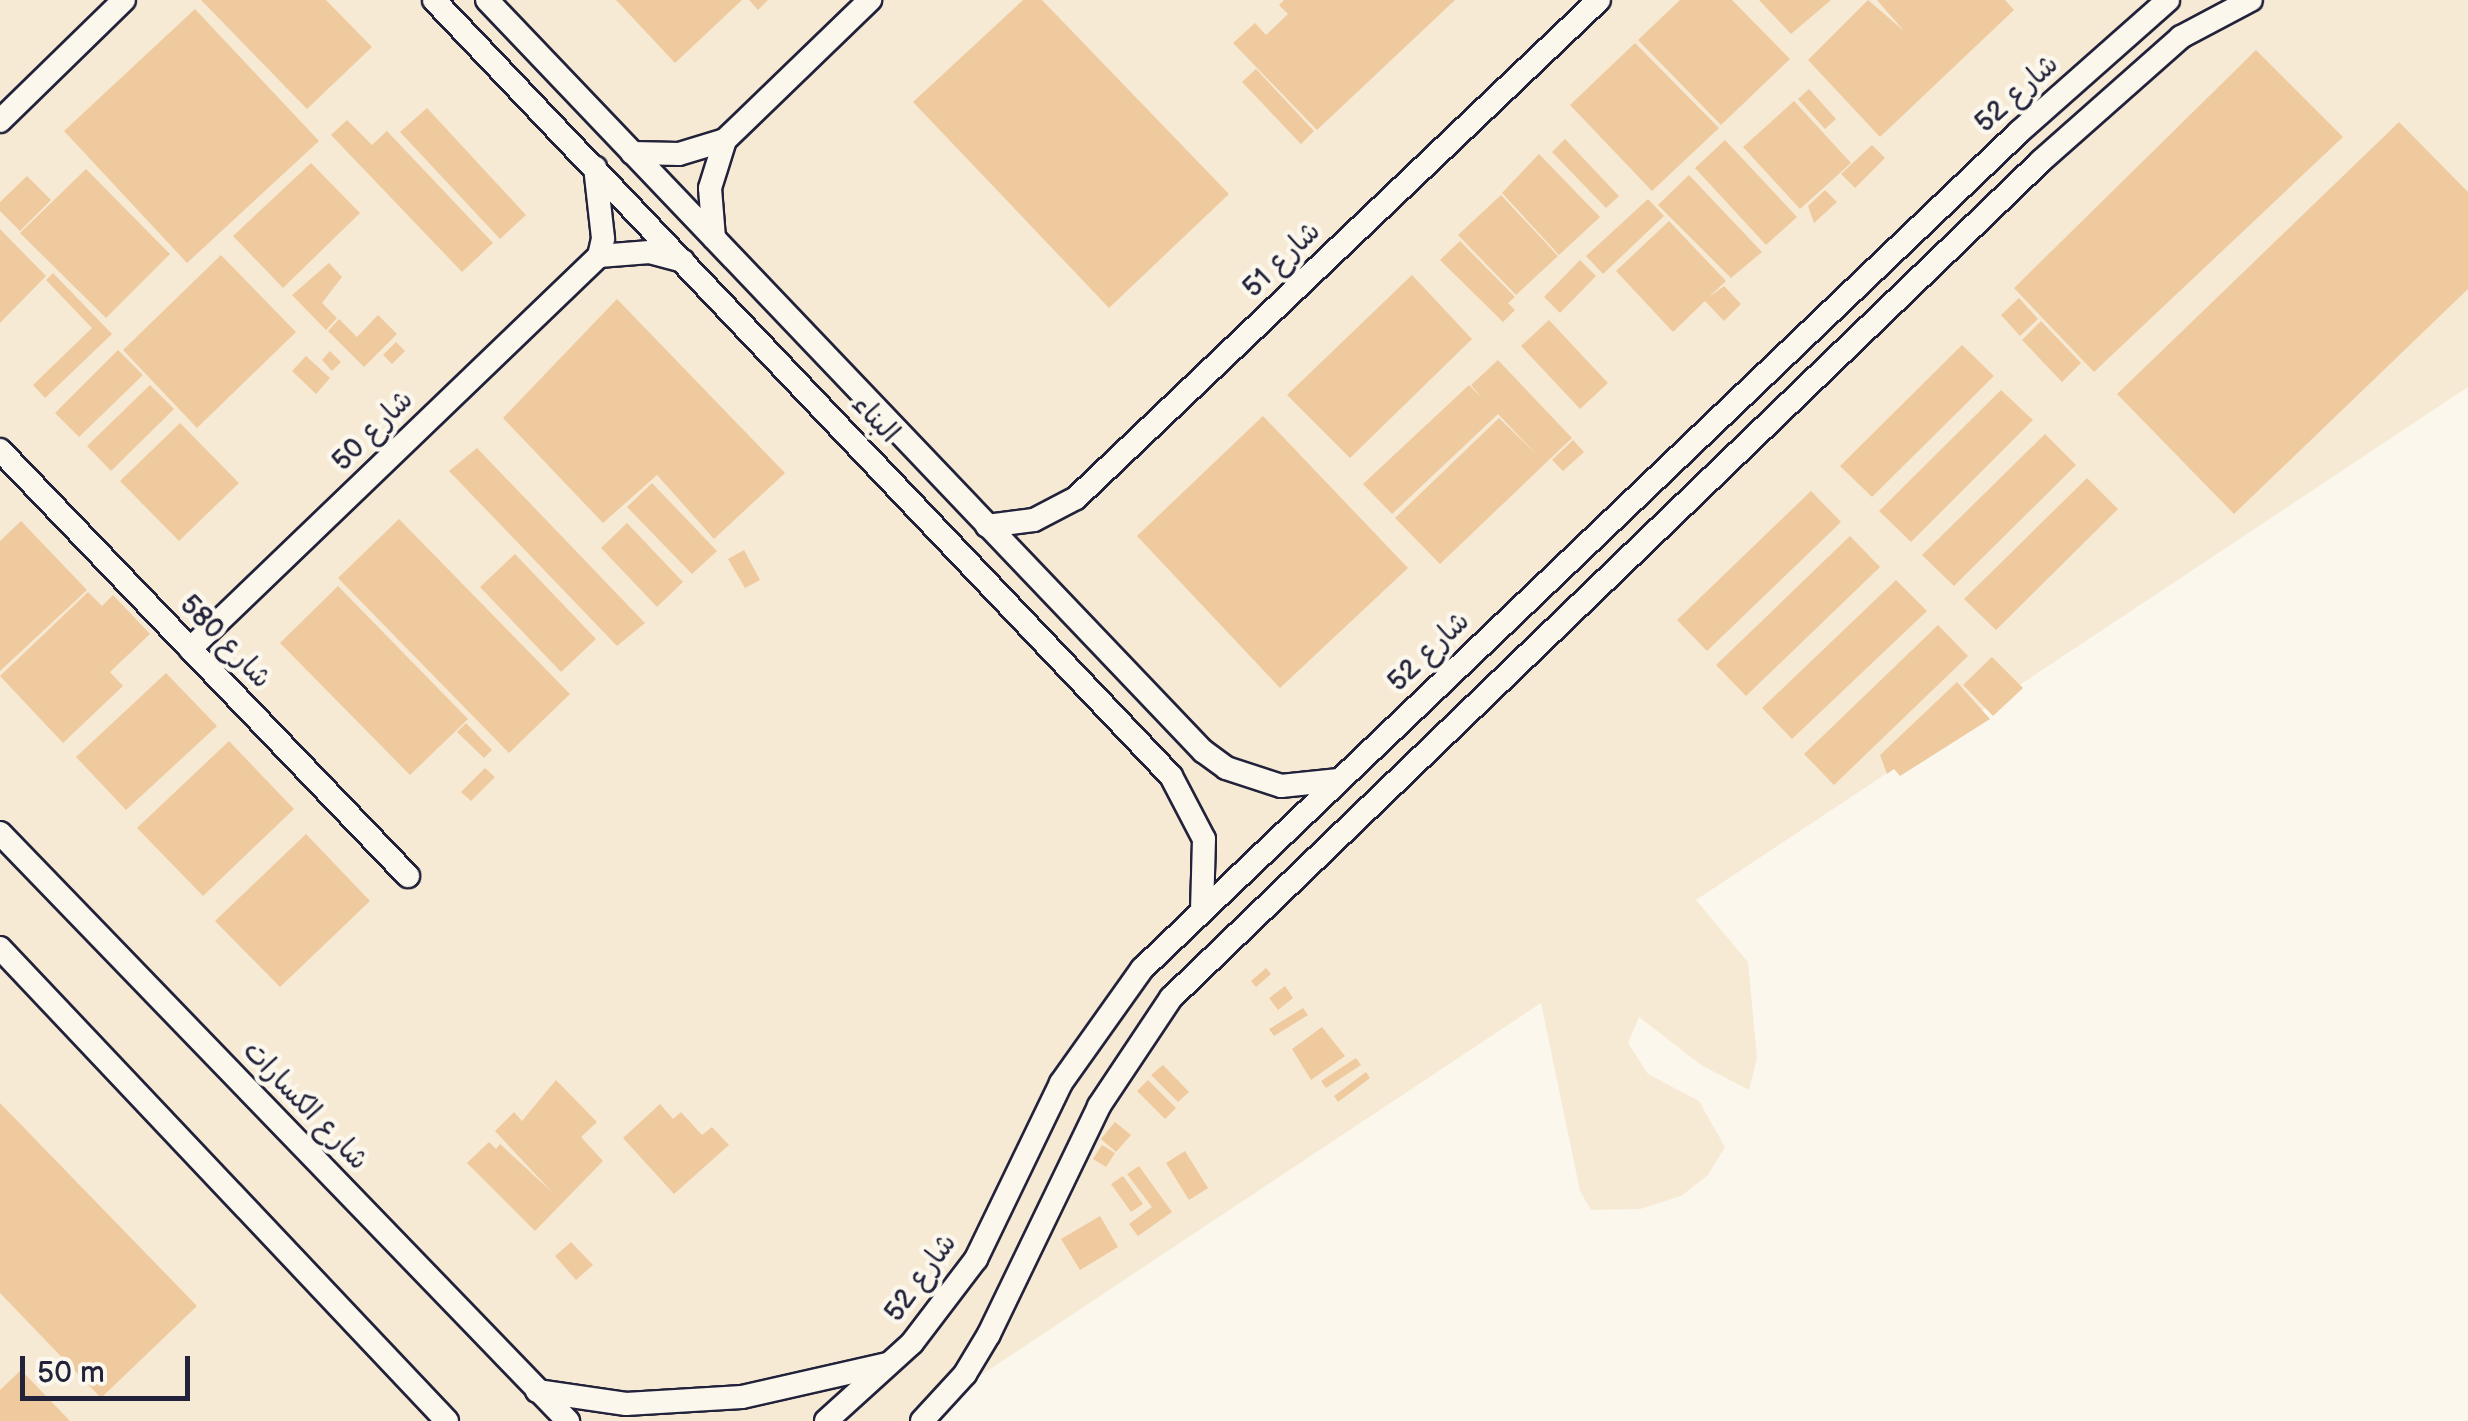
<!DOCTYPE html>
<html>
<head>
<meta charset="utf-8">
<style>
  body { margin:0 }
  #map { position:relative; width:2468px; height:1421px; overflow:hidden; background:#fbf7ec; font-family:"Balsamiq Sans","Playpen Sans Arabic",sans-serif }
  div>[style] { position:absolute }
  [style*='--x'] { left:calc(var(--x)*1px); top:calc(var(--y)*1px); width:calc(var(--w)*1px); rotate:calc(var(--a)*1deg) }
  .built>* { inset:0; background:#f7ead5 }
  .building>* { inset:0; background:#efca9f }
  .roads { filter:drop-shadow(2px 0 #22223b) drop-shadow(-2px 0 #22223b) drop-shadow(0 2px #22223b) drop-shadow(0 -2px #22223b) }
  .minor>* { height:22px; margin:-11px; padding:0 11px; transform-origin:11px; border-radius:11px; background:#fbf7ec }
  span { translate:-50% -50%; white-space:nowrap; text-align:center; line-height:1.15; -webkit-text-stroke:9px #fbf7ec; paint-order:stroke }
  .street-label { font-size:28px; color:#22223b }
  .scale { position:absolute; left:20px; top:1356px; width:170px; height:45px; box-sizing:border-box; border:5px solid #22223b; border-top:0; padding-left:12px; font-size:30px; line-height:35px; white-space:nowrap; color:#22223b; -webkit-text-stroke:8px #fbf7ec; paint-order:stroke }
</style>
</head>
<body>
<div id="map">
  <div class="built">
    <div style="clip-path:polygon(0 0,2468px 0,2468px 387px,1696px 900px,1748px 962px,1757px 1058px,1749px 1090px,1701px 1065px,1639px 1017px,1628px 1043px,1648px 1074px,1699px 1101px,1725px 1147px,1708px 1175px,1681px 1196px,1640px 1209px,1591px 1210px,1580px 1191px,1541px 1003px,912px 1421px,0 1421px)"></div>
  </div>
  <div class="building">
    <div style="clip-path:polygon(201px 0,326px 0,372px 47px,307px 109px)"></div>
    <div style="clip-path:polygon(616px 0,742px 0,675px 63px)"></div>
    <div style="clip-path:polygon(749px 0,768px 0,758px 10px)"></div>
    <div style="clip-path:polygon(1023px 0,1042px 0,1229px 194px,1109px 308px,913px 102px)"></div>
    <div style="clip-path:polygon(1284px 0,1455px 0,1317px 130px,1233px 43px,1255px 23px,1266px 35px,1288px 14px,1279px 5px)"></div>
    <div style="clip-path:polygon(1680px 0,1732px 0,1790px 59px,1721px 125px,1638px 40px)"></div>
    <div style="clip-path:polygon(1759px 0,1831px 0,1791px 34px)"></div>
    <div style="clip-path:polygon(1868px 0,1904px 31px,1877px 0,2005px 0,2014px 10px,1880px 137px,1808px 60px)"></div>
    <div style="clip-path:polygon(195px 9px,319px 141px,187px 263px,64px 131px)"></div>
    <div style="clip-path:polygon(1635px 43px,1719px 128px,1652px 191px,1570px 105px)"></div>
    <div style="clip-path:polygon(2256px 50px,2343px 137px,2094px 372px,2014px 288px)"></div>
    <div style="clip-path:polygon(1256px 69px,1314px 131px,1301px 144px,1242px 82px)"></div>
    <div style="clip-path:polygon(1809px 89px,1836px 119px,1825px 129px,1798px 99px)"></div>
    <div style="clip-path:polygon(1794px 101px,1851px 163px,1800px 209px,1743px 147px)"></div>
    <div style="clip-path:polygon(427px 108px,526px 215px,500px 239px,400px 132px)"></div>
    <div style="clip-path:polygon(347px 120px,372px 145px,387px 131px,493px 243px,462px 272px,331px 135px)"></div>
    <div style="clip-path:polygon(2399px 122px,2468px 192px,2468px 289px,2234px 514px,2117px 394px)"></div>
    <div style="clip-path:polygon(1565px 139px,1619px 196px,1606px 208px,1552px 152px)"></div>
    <div style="clip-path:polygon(1725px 140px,1797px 217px,1766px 245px,1695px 168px)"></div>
    <div style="clip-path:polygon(1872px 145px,1885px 158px,1855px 188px,1841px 174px)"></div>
    <div style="clip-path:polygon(1539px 154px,1600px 217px,1559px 255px,1502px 193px)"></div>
    <div style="clip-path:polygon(311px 163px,360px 213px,283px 288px,233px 236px)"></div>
    <div style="clip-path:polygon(86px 169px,170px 254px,106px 318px,20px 233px)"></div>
    <div style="clip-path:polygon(1689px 175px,1762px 252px,1731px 278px,1658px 205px)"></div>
    <div style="clip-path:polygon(27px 176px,51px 200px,20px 231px,0 211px,0 202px)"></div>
    <div style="clip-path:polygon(1825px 190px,1837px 202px,1814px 223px,1808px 206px)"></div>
    <div style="clip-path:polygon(1501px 195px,1558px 256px,1516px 295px,1458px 235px)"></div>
    <div style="clip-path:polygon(1648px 199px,1664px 216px,1603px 274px,1586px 256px)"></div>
    <div style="clip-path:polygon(1669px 221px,1726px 281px,1709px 297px,1724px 286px,1741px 304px,1724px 321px,1705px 301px,1673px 332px,1616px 271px)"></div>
    <div style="clip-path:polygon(0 229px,46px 276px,0 323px)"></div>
    <div style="clip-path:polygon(1460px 241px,1515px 297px,1508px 303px,1515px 310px,1503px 322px,1440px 260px)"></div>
    <div style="clip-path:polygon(221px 255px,296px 332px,197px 428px,123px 350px)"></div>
    <div style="clip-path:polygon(1580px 260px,1596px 276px,1560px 313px,1544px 297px)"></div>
    <div style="clip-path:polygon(329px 263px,342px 277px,322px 303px,337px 318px,326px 330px,292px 295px)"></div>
    <div style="clip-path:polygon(53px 273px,112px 334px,45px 398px,33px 385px,92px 328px,46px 280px)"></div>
    <div style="clip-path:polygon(1412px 275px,1472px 339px,1350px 458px,1287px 395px)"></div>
    <div style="clip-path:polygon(2019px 298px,2038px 319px,2020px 336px,2001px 315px)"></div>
    <div style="clip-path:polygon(617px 299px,785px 473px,714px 539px,657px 475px,603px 523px,503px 418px)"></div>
    <div style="clip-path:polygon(378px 315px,397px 334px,364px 367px,328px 331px,339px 319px,357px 337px)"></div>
    <div style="clip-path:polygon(1549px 320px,1608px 383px,1580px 409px,1521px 346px)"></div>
    <div style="clip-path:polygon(2041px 321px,2081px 363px,2062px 382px,2022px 340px)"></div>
    <div style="clip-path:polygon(396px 342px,405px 351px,392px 364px,383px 355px)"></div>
    <div style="clip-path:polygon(1962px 345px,1994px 376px,1872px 497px,1840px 466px)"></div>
    <div style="clip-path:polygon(118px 350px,143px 375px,79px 437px,55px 413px)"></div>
    <div style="clip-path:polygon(330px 351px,341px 362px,332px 371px,322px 360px)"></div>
    <div style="clip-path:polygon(306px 356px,330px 378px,316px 394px,292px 371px)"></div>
    <div style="clip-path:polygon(1498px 360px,1572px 438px,1440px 564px,1395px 518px,1499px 418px,1536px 454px,1498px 414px,1392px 514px,1363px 484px,1469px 385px,1482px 398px,1471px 385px)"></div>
    <div style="clip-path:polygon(150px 385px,174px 409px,111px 471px,87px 446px)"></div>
    <div style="clip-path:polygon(2001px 390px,2033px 420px,1911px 542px,1879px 511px)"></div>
    <div style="clip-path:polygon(1263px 416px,1408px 568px,1280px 688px,1137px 536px)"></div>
    <div style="clip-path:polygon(180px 423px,239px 483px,179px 541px,120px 481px)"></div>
    <div style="clip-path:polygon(2045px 434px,2076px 465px,1954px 586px,1922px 555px)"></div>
    <div style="clip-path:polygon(1573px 440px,1584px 452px,1563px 471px,1552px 460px)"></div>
    <div style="clip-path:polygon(477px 448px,645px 623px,617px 646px,449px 471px)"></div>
    <div style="clip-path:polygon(2087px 478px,2118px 509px,1996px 630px,1964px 599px)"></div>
    <div style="clip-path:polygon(652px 483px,717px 551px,692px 574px,627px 507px)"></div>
    <div style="clip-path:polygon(1811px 491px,1841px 522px,1707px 651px,1677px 620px)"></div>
    <div style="clip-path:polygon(399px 519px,570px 694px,509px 753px,338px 578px)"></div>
    <div style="clip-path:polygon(21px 521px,87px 590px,0 671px,0 541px)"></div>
    <div style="clip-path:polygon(627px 523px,683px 582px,657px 607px,601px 548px)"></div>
    <div style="clip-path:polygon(1850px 536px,1880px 567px,1746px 696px,1716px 665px)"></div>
    <div style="clip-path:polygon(744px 550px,760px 580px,745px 588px,728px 559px)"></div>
    <div style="clip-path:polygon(515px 554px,596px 639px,561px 672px,480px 587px)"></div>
    <div style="clip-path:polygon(1896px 580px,1927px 611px,1792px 739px,1762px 708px)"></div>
    <div style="clip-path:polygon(338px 586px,468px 719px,410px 775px,280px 643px)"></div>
    <div style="clip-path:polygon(88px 592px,102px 606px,113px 595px,150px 634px,110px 672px,123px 686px,63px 743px,0 676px)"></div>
    <div style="clip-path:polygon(1938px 625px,1968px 656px,1834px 785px,1804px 754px)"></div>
    <div style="clip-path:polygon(1992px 657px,2023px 688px,1993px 716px,1963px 685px)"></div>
    <div style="clip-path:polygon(166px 673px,217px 726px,126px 810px,76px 757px)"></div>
    <div style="clip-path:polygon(1957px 682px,1990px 719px,1900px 776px,1894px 769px,1887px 774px,1880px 755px)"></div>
    <div style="clip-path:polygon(466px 723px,492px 750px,484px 758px,457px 732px)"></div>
    <div style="clip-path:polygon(229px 741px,294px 809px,203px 896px,137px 828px)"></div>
    <div style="clip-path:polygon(485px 768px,495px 777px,471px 801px,461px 792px)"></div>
    <div style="clip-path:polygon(306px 834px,370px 901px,280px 987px,215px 921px)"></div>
    <div style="clip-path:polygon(1266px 968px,1271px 974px,1256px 987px,1251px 981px)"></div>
    <div style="clip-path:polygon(1285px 986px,1293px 998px,1278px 1010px,1269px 998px)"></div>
    <div style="clip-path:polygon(1303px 1008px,1308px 1015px,1274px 1036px,1269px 1029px)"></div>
    <div style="clip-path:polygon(1322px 1027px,1345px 1056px,1311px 1080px,1292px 1049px)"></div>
    <div style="clip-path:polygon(1356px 1058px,1361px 1065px,1326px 1088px,1321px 1081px)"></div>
    <div style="clip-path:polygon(1163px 1065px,1189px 1092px,1178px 1102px,1151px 1075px)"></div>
    <div style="clip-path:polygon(1366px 1072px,1370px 1078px,1338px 1102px,1334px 1096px)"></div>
    <div style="clip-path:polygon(556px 1080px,597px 1122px,581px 1137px,603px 1161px,535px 1231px,467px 1163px,489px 1142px,496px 1149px,500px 1144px,552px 1192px,495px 1131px,514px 1112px,522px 1121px)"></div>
    <div style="clip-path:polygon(1148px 1080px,1176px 1108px,1165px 1119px,1137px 1091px)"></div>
    <div style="clip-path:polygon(0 1103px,197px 1306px,101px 1398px,0 1293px)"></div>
    <div style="clip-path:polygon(660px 1104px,673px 1119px,681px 1112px,702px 1135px,712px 1127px,729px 1145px,674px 1194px,623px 1138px)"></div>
    <div style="clip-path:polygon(1115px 1122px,1131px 1135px,1116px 1152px,1101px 1139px)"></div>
    <div style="clip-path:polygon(1102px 1145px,1115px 1153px,1106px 1167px,1093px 1159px)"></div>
    <div style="clip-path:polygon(1185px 1151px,1208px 1188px,1189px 1200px,1166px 1163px)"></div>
    <div style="clip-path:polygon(1139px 1166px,1172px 1212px,1138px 1236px,1129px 1224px,1152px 1207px,1127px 1174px)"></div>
    <div style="clip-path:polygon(1123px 1176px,1143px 1204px,1131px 1212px,1111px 1184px)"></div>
    <div style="clip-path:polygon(1100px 1216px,1118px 1247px,1080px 1270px,1061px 1239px)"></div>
    <div style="clip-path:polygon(571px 1242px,593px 1265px,576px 1280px,555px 1256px)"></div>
    <div style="clip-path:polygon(21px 1370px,70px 1421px,0 1421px,0 1390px)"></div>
  </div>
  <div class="roads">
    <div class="minor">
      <div style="--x:434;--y:0;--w:1070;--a:46.48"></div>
      <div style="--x:1171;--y:776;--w:71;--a:62.4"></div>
      <div style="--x:1204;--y:839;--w:72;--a:91.6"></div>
      <div style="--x:487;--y:0;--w:1038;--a:46.37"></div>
      <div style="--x:1203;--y:751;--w:29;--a:36"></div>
      <div style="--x:1226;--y:768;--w:58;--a:18.1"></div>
      <div style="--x:1281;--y:786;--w:58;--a:-5.9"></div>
      <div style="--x:0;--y:121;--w:173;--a:-44.3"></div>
      <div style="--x:632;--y:153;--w:47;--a:1.2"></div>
      <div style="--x:679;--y:154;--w:48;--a:-16.9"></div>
      <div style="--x:725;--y:140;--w:202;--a:-44"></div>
      <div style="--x:714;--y:238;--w:50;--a:-94.6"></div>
      <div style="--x:710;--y:188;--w:50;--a:-72.6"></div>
      <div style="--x:599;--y:256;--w:51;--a:-4.5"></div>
      <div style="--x:650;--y:252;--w:34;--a:15"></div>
      <div style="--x:0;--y:450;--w:590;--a:46.24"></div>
      <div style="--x:987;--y:526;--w:47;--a:-7.3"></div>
      <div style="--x:1034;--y:520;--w:47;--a:-27.6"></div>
      <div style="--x:1076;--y:498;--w:722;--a:-43.6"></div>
      <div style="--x:190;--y:649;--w:567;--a:-43.86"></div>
      <div style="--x:599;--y:256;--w:18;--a:-77"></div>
      <div style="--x:603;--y:238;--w:71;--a:-96.4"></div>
      <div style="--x:0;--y:833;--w:818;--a:45.99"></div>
      <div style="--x:0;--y:948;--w:651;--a:46.62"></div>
      <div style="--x:537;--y:1391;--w:90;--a:8.3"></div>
      <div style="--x:626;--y:1404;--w:116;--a:-3.5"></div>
      <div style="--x:742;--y:1397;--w:149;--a:-12.8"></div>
      <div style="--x:826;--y:1421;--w:116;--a:-42.2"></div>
      <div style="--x:912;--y:1343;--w:106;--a:-52.7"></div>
      <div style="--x:976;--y:1259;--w:195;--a:-64.2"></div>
      <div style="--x:1061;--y:1083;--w:140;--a:-54.6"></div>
      <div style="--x:1142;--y:969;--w:1212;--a:-43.66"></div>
      <div style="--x:2019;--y:132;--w:199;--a:-41.5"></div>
      <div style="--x:922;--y:1421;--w:64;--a:-47.5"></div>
      <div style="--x:965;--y:1374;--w:47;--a:-59"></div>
      <div style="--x:989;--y:1334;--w:253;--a:-64.2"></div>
      <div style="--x:1099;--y:1106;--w:130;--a:-56.3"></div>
      <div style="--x:1171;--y:998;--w:1207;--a:-43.89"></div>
      <div style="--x:2041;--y:161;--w:187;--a:-41.5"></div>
      <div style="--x:2181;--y:37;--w:79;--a:-27.9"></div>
    </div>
  </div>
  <div class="street-label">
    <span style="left:2017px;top:94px;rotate:-42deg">شارع 52</span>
    <span style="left:1282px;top:260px;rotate:-44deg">شارع 51</span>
    <span style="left:875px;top:419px;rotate:47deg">البناء</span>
    <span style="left:373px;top:431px;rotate:-45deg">شارع 50</span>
    <span style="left:225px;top:642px;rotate:46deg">شارع 580</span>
    <span style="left:1429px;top:652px;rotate:-44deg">شارع 52</span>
    <span style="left:305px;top:1106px;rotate:46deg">شارع الكسارات</span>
    <span style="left:921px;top:1278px;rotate:-54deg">شارع 52</span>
  </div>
  <div class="scale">50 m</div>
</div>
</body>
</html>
